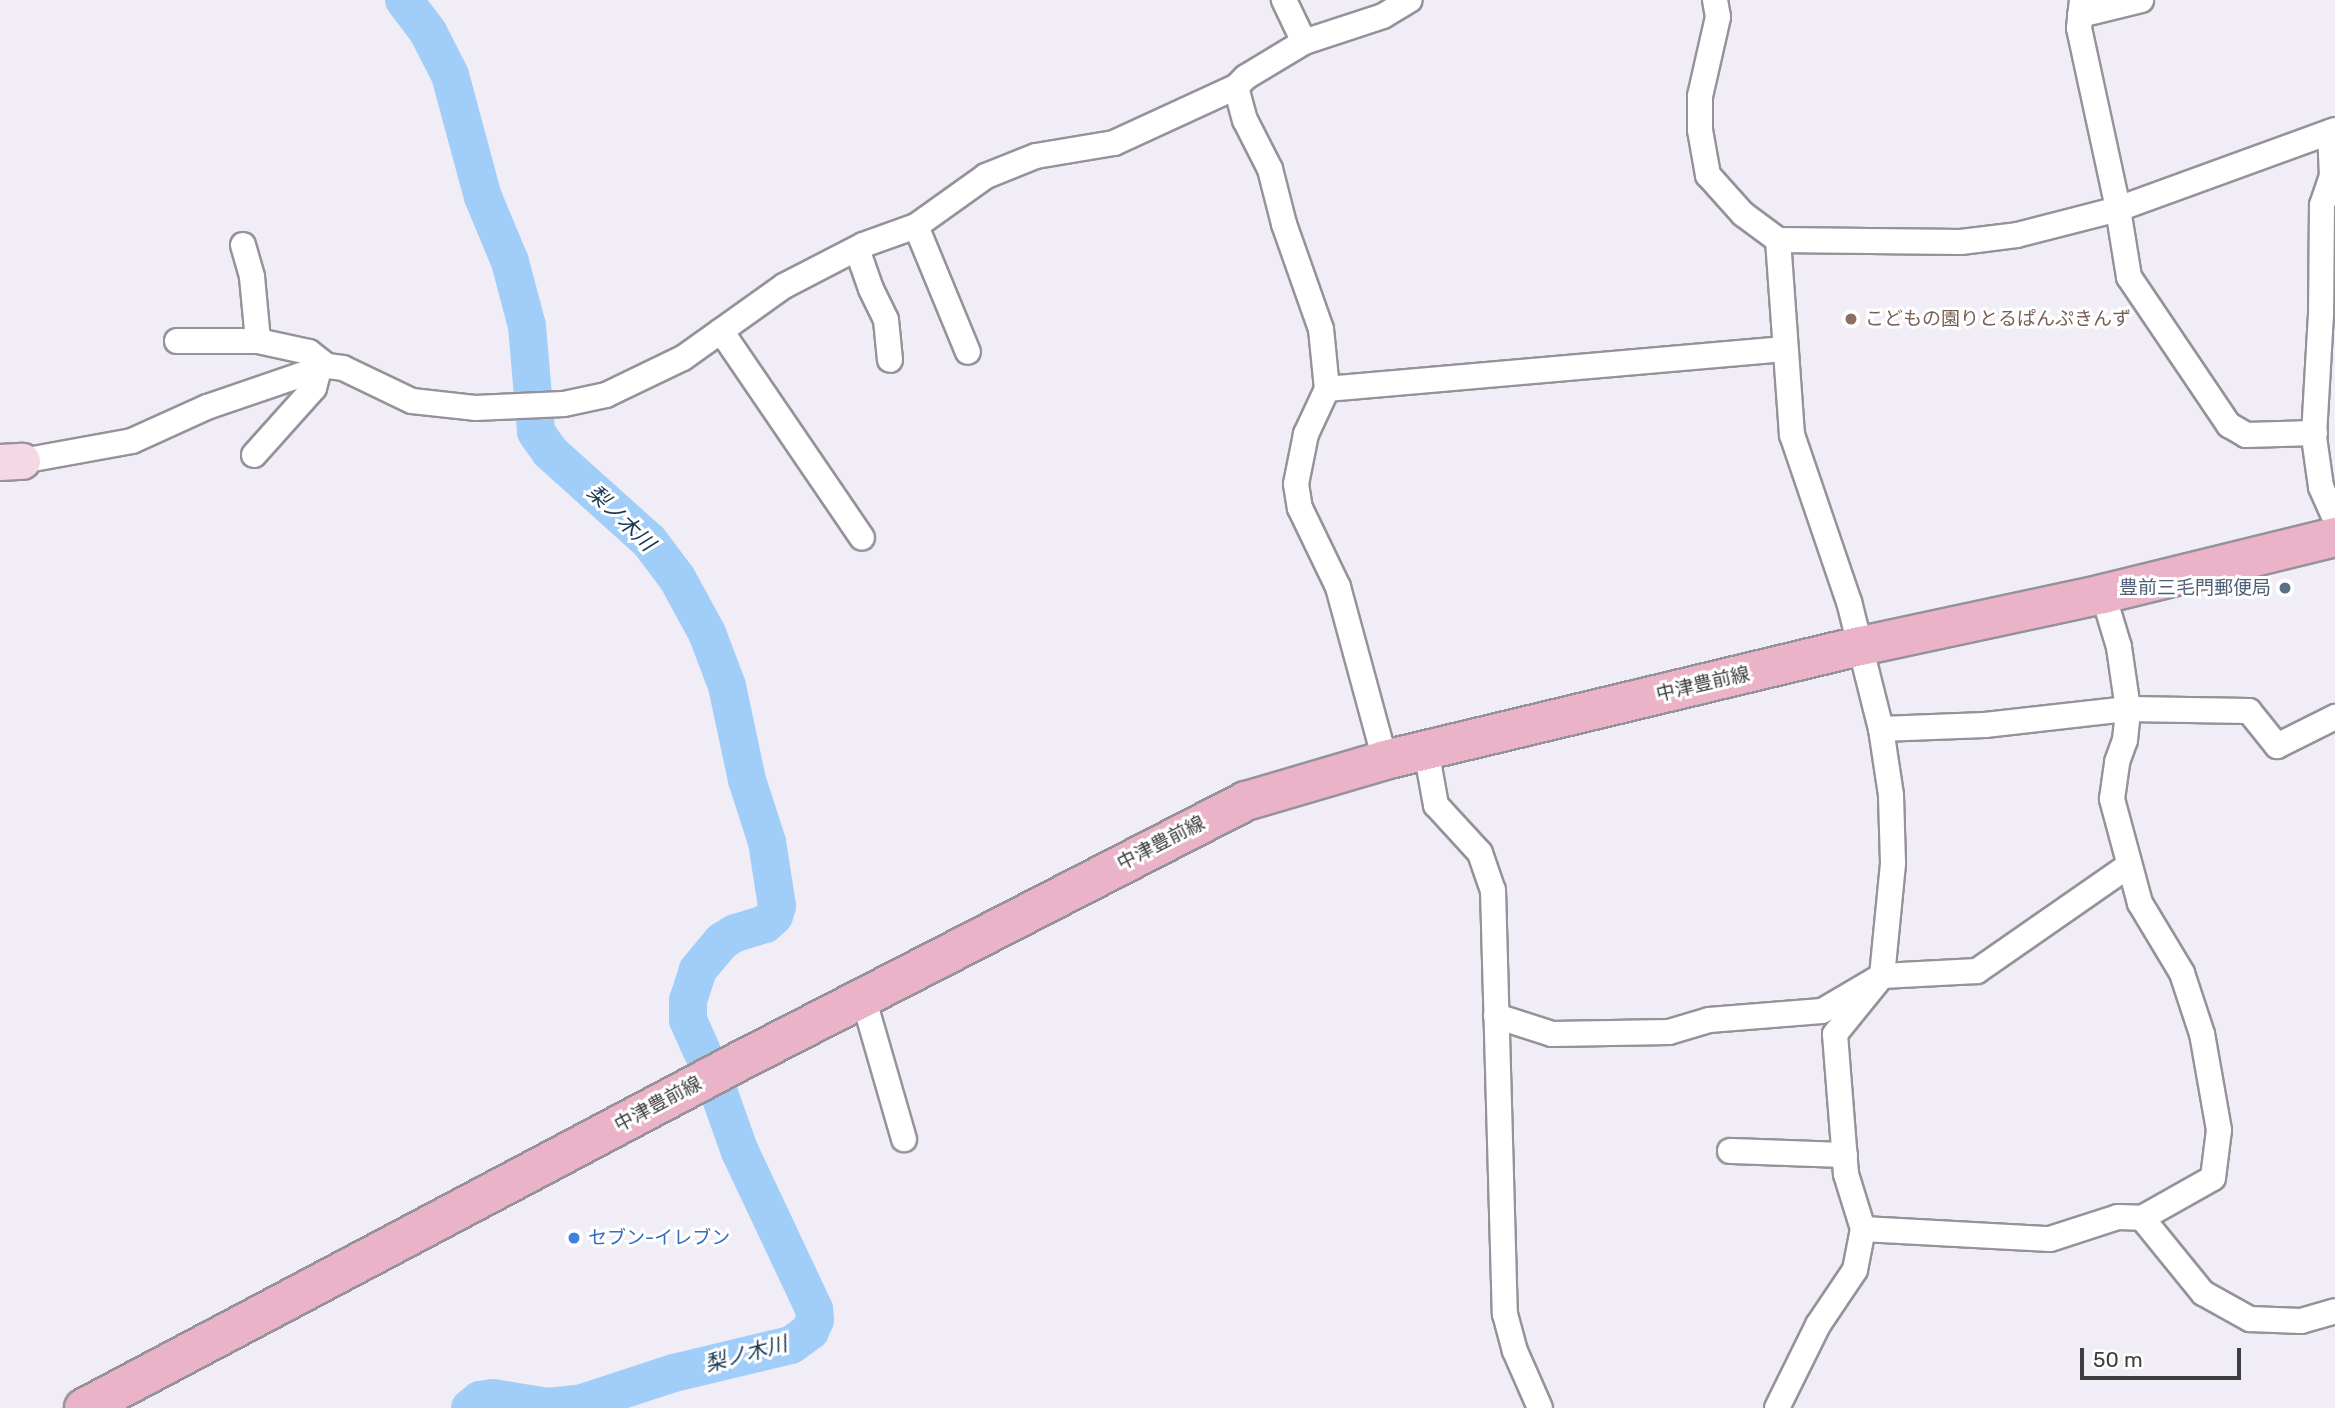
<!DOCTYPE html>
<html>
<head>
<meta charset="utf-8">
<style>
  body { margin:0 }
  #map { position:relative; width:2335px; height:1408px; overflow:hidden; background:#f1edf6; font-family:Rubik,"Noto Sans JP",sans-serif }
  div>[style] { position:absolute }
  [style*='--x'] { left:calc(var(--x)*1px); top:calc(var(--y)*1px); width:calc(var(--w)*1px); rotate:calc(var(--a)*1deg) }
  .river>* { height:38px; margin:-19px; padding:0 19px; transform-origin:19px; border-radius:19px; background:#a1cef9 }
  .roads { filter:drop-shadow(2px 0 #96929b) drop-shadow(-2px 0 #96929b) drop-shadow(0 2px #96929b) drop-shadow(0 -2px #96929b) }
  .street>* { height:24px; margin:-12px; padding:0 12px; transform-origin:12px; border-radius:12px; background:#fff }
  .secondary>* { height:35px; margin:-17.5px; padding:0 17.5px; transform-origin:17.5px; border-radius:17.5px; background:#f4d9e4 }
  .primary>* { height:38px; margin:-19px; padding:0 19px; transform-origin:19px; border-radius:19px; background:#eab3c8 }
  .dots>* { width:19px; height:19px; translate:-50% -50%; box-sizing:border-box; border:4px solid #fff; border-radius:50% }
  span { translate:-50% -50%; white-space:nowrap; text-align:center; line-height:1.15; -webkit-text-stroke:6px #fff; paint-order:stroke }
  .education-label { font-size:19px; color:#785e54 }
  .left { translate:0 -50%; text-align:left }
  .service-label { font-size:19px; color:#4e5e75 }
  .right { translate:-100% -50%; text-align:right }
  .street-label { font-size:19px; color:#3d3c3f }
  .shop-label { font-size:19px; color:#366cbe }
  .water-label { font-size:21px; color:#173754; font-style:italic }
  .scale { position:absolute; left:2080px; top:1348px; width:161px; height:32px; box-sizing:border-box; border:4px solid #3d3c3f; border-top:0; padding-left:9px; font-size:21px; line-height:24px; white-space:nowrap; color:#3d3c3f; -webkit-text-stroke:5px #fff; paint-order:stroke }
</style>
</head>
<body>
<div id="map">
  <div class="river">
    <div style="--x:404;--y:0;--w:40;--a:53"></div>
    <div style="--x:428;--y:32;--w:48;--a:62.9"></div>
    <div style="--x:450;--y:75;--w:126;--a:74.9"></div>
    <div style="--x:483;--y:197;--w:70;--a:67.4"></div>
    <div style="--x:510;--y:262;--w:66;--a:75.1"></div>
    <div style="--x:527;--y:326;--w:106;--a:85.1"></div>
    <div style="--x:536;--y:432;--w:24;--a:55"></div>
    <div style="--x:550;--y:452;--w:133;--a:42"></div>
    <div style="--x:649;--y:541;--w:46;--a:52.9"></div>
    <div style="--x:677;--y:578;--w:63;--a:61.4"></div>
    <div style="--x:707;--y:633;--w:57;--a:69.3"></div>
    <div style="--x:727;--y:686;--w:96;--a:78"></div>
    <div style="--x:747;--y:780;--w:65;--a:72.1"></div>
    <div style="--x:767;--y:842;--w:65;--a:81.1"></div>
    <div style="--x:777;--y:906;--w:10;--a:107"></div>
    <div style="--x:774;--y:916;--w:12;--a:138"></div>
    <div style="--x:765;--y:924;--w:31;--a:163"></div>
    <div style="--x:735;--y:933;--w:15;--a:148"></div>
    <div style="--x:722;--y:941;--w:38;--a:130"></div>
    <div style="--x:698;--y:970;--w:32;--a:108"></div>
    <div style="--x:688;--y:1000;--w:20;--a:90"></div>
    <div style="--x:688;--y:1020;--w:35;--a:66"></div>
    <div style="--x:470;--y:1408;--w:13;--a:-39"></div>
    <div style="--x:480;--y:1400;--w:13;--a:-9"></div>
    <div style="--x:493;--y:1398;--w:56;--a:9.3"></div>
    <div style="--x:548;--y:1407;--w:31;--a:-6"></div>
    <div style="--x:579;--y:1404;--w:100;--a:-18.1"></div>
    <div style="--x:674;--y:1373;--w:120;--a:-13.5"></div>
    <div style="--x:791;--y:1345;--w:24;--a:-36"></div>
    <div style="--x:810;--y:1331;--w:12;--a:-66"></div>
    <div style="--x:815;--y:1320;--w:11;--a:-95"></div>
    <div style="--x:814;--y:1309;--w:174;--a:-115.2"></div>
    <div style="--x:740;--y:1152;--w:63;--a:-109.6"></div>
  </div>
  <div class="roads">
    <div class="street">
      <div style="--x:1715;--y:0;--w:17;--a:80"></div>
      <div style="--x:1718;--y:17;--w:81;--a:102.8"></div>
      <div style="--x:1700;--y:96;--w:34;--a:90"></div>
      <div style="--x:1700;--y:130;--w:46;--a:79.9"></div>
      <div style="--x:1708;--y:175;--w:52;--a:48.1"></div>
      <div style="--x:1743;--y:214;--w:44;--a:36.6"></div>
      <div style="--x:1778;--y:240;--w:183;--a:0.6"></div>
      <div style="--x:1961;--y:242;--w:56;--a:-7.1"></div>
      <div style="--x:2017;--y:235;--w:104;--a:-14.4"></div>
      <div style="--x:2118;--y:209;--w:231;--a:-20"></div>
      <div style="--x:2082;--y:0;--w:28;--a:96"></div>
      <div style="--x:2079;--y:28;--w:185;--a:77.8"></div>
      <div style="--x:2118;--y:209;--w:69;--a:80.8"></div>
      <div style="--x:2129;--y:277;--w:179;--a:56"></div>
      <div style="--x:2229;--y:425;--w:20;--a:30"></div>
      <div style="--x:2246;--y:435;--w:69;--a:-1.7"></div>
      <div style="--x:2080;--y:15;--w:63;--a:-13.8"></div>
      <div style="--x:1304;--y:42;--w:83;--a:-18.2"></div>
      <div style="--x:1383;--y:16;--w:31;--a:-31"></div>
      <div style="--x:1236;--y:87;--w:34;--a:75"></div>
      <div style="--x:1245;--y:120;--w:55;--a:63"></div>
      <div style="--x:1270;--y:169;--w:57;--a:75.7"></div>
      <div style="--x:1284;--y:224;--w:111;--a:70.6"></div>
      <div style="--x:1321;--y:329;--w:60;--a:84.3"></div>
      <div style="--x:1327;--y:389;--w:50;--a:115"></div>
      <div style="--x:1306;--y:434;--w:51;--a:101.3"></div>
      <div style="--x:1296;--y:484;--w:24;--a:81"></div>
      <div style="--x:1300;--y:508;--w:88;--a:64.3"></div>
      <div style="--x:1338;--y:587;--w:179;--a:74.8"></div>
      <div style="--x:2330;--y:132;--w:44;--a:87.4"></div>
      <div style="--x:2332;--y:176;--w:31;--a:109"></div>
      <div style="--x:2322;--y:205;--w:109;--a:90.5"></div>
      <div style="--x:2321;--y:314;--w:123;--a:93.3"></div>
      <div style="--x:2314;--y:437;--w:50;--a:82"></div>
      <div style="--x:2321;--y:487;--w:34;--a:66"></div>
      <div style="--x:916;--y:226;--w:136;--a:67.6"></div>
      <div style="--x:243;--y:245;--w:33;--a:74"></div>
      <div style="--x:252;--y:277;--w:64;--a:84.6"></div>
      <div style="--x:258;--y:341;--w:52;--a:12.2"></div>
      <div style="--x:309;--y:352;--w:23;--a:38"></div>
      <div style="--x:857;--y:249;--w:42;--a:70.7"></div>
      <div style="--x:871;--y:289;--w:34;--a:64"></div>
      <div style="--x:886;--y:320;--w:40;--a:84.3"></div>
      <div style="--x:721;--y:331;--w:250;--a:55.7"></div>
      <div style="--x:177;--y:341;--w:81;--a:0"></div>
      <div style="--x:1327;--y:389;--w:459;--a:-5"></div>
      <div style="--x:254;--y:455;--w:90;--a:-48.2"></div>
      <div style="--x:314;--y:388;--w:20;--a:-75"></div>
      <div style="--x:22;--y:461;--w:112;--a:-10.3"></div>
      <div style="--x:132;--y:441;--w:82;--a:-24.4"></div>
      <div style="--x:207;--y:407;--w:127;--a:-18.9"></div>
      <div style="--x:327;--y:366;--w:16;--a:7"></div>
      <div style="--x:343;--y:368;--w:76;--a:25.6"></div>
      <div style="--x:412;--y:401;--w:63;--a:6.3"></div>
      <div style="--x:475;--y:408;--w:89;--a:-2.6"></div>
      <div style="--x:564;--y:404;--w:43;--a:-12.1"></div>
      <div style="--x:606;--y:395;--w:85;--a:-25.7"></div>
      <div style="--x:683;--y:358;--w:124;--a:-35.5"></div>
      <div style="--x:784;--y:286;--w:89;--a:-27.4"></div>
      <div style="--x:863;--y:245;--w:56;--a:-19.7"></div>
      <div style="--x:916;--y:226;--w:86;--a:-35.5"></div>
      <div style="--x:986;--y:176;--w:54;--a:-21.8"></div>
      <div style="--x:1036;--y:156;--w:79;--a:-9.5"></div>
      <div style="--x:1114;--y:143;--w:134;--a:-24.7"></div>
      <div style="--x:1236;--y:87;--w:14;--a:-45"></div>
      <div style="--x:1246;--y:77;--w:68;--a:-31.1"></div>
      <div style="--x:1304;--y:42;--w:47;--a:-115.5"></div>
      <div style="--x:1881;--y:729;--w:104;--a:-2.2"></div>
      <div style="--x:1985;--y:725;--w:144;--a:-6.4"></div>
      <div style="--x:2128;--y:709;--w:121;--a:0.9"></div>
      <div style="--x:2249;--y:711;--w:45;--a:51.3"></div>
      <div style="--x:2277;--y:746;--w:65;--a:-26.6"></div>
      <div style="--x:1426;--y:750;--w:56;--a:79.7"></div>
      <div style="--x:1436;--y:805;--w:65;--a:47.5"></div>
      <div style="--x:1480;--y:853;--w:39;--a:71"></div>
      <div style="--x:1493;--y:890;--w:424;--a:88.4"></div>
      <div style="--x:1505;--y:1314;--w:38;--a:75"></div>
      <div style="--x:1515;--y:1351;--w:62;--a:66.3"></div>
      <div style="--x:863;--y:997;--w:148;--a:73.9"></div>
      <div style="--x:1496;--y:1016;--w:59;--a:17.8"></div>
      <div style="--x:1552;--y:1034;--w:117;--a:-1"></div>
      <div style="--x:1669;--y:1032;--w:42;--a:-16.7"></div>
      <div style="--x:1709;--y:1020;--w:113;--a:-4.6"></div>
      <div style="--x:1822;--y:1011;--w:69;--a:-30.3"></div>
      <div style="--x:1882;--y:976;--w:95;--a:-3"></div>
      <div style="--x:1977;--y:971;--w:184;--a:-34.8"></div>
      <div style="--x:1730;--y:1151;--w:115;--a:2"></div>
      <div style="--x:2142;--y:1218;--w:97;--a:50.9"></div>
      <div style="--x:2203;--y:1293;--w:54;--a:29"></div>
      <div style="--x:2250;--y:1319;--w:51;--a:2.2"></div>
      <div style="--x:2301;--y:1321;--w:35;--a:-16"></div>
      <div style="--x:1863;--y:1229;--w:187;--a:3.1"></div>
      <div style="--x:2050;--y:1239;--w:71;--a:-17.9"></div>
      <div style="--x:2118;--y:1217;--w:24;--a:2"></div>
      <div style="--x:2142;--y:1218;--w:81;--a:-29.4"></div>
      <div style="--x:2213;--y:1178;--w:48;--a:-82.9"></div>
      <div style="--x:2219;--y:1130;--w:97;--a:-100"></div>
      <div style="--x:2202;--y:1034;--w:64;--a:-108.2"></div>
      <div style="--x:2182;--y:973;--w:82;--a:-121"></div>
      <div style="--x:2140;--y:903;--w:108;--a:-105.1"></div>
      <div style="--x:2112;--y:799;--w:37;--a:-82"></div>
      <div style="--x:2117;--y:762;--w:23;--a:-70"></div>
      <div style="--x:2125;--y:740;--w:31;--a:-84"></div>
      <div style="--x:2128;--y:709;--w:63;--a:-98.3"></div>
      <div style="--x:2119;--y:647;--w:55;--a:-106.8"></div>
      <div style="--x:1777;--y:1408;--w:93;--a:-63.7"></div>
      <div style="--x:1818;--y:1325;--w:66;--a:-56.1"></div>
      <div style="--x:1855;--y:1270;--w:42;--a:-79"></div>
      <div style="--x:1863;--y:1229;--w:58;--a:-107.2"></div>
      <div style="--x:1846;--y:1174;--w:140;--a:-94.5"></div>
      <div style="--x:1835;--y:1034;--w:75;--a:-51"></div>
      <div style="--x:1882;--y:976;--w:114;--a:-84.4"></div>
      <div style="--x:1893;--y:863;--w:68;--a:-91.7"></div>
      <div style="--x:1891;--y:795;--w:67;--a:-98.6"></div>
      <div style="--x:1881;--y:729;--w:131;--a:-104.1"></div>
      <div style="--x:1849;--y:602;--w:176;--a:-108.8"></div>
      <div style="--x:1792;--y:435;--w:196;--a:-94.1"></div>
    </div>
    <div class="secondary">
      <div style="--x:0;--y:462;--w:22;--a:-3"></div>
    </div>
    <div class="primary">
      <div style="--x:84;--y:1408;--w:742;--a:-27.88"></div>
      <div style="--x:740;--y:1061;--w:569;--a:-27.2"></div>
      <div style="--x:1246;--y:801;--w:145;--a:-16.4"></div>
      <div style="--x:1385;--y:760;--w:489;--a:-13.5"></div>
      <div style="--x:1861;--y:646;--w:248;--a:-12.1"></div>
      <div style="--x:2103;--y:594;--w:239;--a:-13.8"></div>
    </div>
  </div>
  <div class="dots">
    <div style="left:1851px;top:319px;background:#8d6e63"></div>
    <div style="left:2285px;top:588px;background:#5c6f8a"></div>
    <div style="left:574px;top:1238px;background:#3f7fe0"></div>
  </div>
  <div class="education-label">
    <span class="left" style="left:1865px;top:319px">こどもの園りとるぱんぷきんず</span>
  </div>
  <div class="service-label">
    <span class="right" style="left:2271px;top:588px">豊前三毛門郵便局</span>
  </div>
  <div class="street-label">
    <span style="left:1703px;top:684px;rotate:-13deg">中津豊前線</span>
    <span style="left:1161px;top:843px;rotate:-27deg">中津豊前線</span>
    <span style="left:658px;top:1104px;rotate:-28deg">中津豊前線</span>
  </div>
  <div class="shop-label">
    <span class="left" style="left:588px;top:1238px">セブン-イレブン</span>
  </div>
  <div class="water-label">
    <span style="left:621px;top:518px;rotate:44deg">梨ノ木川</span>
    <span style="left:746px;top:1354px;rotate:-15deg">梨ノ木川</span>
  </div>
  <div class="scale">50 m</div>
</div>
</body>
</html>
